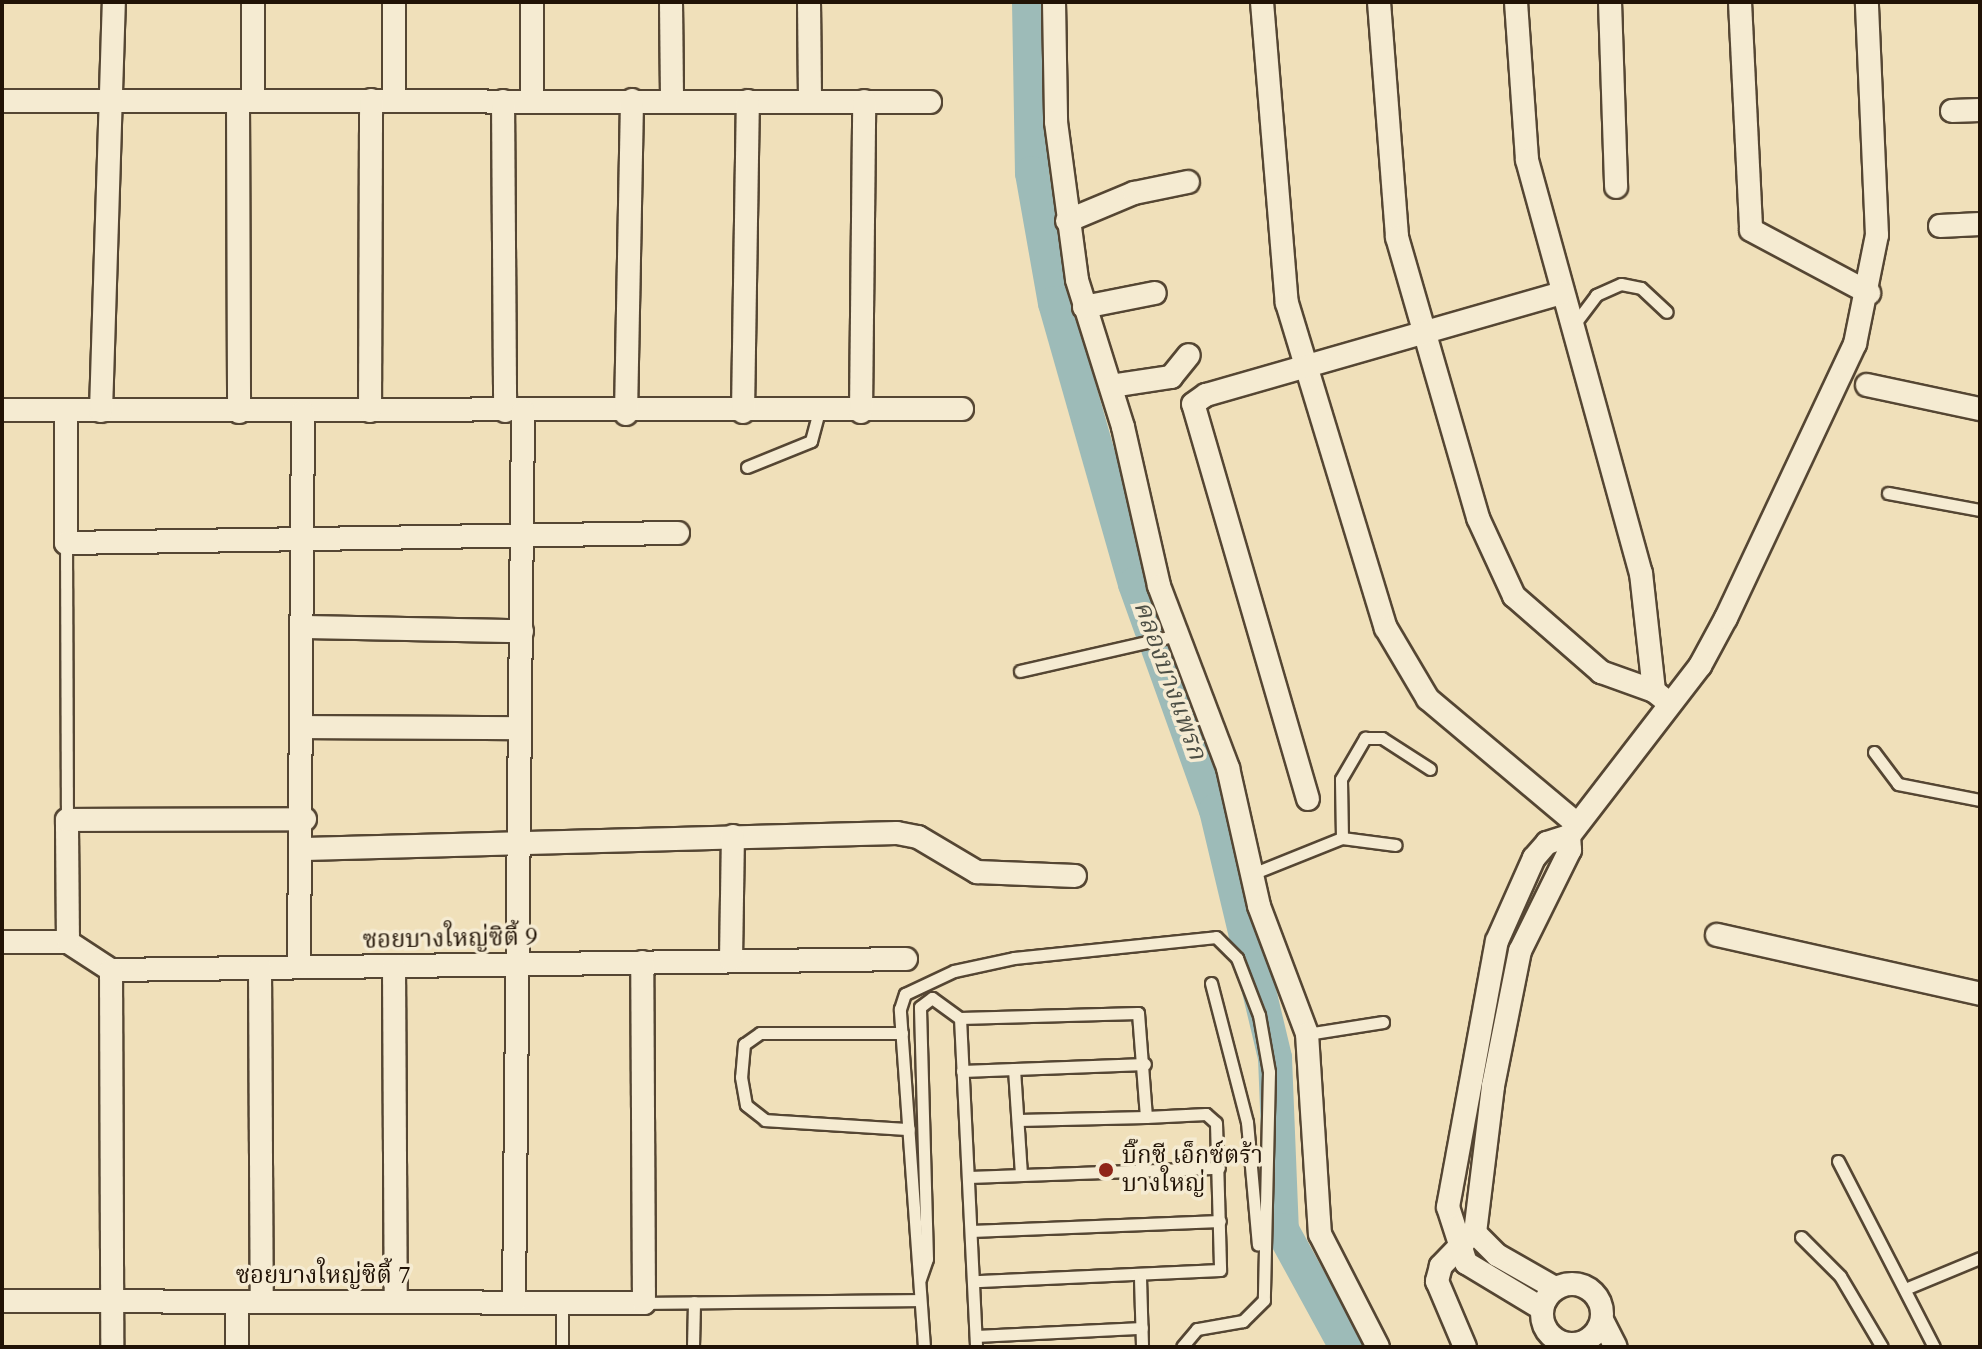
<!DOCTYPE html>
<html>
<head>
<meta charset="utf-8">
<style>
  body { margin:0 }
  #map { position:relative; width:1982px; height:1349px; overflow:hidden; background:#f0e0ba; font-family:Cardo,"Noto Serif Thai",serif }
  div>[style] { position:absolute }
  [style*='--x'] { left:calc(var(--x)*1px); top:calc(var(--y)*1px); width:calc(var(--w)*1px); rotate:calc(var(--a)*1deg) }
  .river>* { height:34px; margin:-17px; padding:0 17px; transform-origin:17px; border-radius:17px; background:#9dbbb8 }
  .roads { filter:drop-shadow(2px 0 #554633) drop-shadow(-2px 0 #554633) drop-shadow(0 2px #554633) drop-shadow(0 -2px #554633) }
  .service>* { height:11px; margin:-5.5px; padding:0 5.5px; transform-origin:5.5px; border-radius:5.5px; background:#f5ebd2 }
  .minor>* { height:22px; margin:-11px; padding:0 11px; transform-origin:11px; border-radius:11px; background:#f5ebd2 }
  .minor>.ring { margin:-11px; padding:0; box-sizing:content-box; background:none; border:22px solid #f5ebd2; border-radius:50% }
  .dots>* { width:22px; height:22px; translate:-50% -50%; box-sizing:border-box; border:4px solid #f5ebd2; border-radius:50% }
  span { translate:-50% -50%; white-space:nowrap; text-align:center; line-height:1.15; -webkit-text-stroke:7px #f5ebd2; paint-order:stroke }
  .street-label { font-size:24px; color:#211306 }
  .poi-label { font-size:24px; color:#211306 }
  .left { translate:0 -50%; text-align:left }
  .water-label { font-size:26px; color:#4c4e44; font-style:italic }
  .frame { position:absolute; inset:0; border:4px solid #211306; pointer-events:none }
</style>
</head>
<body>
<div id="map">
  <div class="river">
    <div style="--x:1029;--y:2;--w:171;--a:89"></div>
    <div style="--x:1032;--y:173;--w:132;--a:80"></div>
    <div style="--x:1055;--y:303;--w:292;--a:74.1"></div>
    <div style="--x:1135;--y:584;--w:240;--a:70.3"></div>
    <div style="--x:1216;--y:810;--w:255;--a:76.6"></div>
    <div style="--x:1275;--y:1058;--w:172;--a:87.7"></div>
    <div style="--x:1282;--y:1230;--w:133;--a:61.3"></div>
  </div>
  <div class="roads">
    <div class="service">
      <div style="--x:1573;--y:326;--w:39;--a:-53"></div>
      <div style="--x:1596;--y:295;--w:27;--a:-24"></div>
      <div style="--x:1621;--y:284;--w:20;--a:11"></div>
      <div style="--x:1641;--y:288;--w:35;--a:43"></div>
      <div style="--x:747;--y:467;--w:69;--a:-22.1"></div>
      <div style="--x:811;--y:441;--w:30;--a:-75"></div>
      <div style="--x:1888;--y:493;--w:94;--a:10.5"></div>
      <div style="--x:66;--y:543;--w:277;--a:89.8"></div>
      <div style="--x:1020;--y:671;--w:161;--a:-12.9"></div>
      <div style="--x:1874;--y:752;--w:40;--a:53"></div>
      <div style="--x:1898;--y:784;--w:84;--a:11"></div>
      <div style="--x:1342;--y:838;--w:59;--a:-91"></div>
      <div style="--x:1341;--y:779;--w:48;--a:-59.7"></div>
      <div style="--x:1365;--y:738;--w:17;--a:0"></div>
      <div style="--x:1382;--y:738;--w:57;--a:32.9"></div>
      <div style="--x:1252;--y:874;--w:97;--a:-21.8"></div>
      <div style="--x:1342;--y:838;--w:54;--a:7.4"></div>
      <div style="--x:1211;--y:983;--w:144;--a:75.5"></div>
      <div style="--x:1247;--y:1122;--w:123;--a:84.9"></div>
      <div style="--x:960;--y:1018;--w:178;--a:-1.6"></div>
      <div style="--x:1138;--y:1013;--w:104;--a:85.6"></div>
      <div style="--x:1146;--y:1117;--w:60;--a:-2.9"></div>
      <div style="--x:1206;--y:1114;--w:13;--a:42"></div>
      <div style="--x:1216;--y:1123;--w:147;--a:88.4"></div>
      <div style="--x:1220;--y:1270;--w:246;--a:177.4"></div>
      <div style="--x:902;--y:1033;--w:142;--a:180"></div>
      <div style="--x:760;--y:1033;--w:19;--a:145"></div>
      <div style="--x:744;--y:1044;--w:33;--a:95"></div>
      <div style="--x:741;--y:1077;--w:28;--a:80"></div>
      <div style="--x:746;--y:1105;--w:24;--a:38"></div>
      <div style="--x:765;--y:1120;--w:144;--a:3.6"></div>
      <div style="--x:1307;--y:1034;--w:77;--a:-9"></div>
      <div style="--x:1014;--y:1069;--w:105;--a:86.2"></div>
      <div style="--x:962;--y:1071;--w:183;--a:-2.2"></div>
      <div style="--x:1018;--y:1120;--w:128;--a:-1.3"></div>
      <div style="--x:1838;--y:1161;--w:209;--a:62.7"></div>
      <div style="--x:969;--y:1177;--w:250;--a:-2.1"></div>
      <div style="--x:971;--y:1231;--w:249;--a:-2.3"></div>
      <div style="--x:1801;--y:1237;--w:55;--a:45"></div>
      <div style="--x:1840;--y:1276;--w:82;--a:59.4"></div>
      <div style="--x:1140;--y:1278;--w:69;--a:88.3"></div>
      <div style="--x:920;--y:1279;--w:21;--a:-71"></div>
      <div style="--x:927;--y:1259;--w:252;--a:-91.6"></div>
      <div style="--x:920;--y:1007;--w:15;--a:-37"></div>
      <div style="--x:932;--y:998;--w:34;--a:36"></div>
      <div style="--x:960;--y:1018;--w:329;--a:87.2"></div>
      <div style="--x:1905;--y:1289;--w:81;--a:-22.5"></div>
      <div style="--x:562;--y:1303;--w:44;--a:90"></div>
      <div style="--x:644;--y:1303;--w:276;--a:-0.6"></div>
      <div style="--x:976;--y:1336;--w:166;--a:-2.8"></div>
      <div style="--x:693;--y:1347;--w:45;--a:-88.7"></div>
      <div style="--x:924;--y:1347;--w:339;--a:-94.1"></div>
      <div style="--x:900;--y:1009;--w:16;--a:-72"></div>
      <div style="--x:905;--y:994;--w:54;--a:-25.1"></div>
      <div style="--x:954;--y:971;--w:61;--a:-12.2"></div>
      <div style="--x:1014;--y:958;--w:203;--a:-5.9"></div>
      <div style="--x:1216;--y:937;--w:30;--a:45"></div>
      <div style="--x:1237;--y:958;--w:61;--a:68.9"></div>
      <div style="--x:1259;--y:1015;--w:58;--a:80"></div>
      <div style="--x:1269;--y:1072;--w:228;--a:91.3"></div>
      <div style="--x:1264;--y:1300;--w:30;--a:135"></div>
      <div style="--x:1243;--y:1321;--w:47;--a:170.1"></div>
      <div style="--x:1197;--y:1329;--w:23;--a:130"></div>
    </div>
    <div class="minor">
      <div style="--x:394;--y:2;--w:98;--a:90"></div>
      <div style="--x:532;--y:2;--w:97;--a:90"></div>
      <div style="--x:671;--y:2;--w:97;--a:89.4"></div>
      <div style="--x:809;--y:2;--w:98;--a:89.4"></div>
      <div style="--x:1054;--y:2;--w:120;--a:89"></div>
      <div style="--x:1056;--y:122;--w:159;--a:82.4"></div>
      <div style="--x:1077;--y:280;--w:154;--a:72.6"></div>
      <div style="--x:1123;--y:427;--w:163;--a:77.2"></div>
      <div style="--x:1159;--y:586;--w:195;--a:69.2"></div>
      <div style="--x:1228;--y:768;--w:141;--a:77.3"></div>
      <div style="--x:1259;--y:906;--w:137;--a:69.4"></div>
      <div style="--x:1307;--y:1034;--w:200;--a:86.3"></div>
      <div style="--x:1320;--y:1234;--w:127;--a:62.8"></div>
      <div style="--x:1262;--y:2;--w:302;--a:85.3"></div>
      <div style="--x:1287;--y:303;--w:340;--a:73.1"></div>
      <div style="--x:1386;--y:628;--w:82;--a:59.4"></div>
      <div style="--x:1428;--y:699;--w:194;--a:40"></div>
      <div style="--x:1379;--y:2;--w:236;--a:85.6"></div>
      <div style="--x:1397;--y:237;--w:292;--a:73.9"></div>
      <div style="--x:1478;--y:518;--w:86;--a:65.2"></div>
      <div style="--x:1514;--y:596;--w:116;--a:41.1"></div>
      <div style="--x:1601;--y:672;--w:56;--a:19.7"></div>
      <div style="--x:1516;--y:2;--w:158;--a:86"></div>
      <div style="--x:1527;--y:160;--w:428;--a:74.6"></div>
      <div style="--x:1641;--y:573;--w:119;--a:83.7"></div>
      <div style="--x:1654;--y:691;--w:14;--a:39"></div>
      <div style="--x:1610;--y:2;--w:185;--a:88.1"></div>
      <div style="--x:1740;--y:2;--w:228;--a:87.2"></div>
      <div style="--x:1751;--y:230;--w:134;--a:28.1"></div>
      <div style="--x:2;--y:101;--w:928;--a:0.06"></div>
      <div style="--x:253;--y:101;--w:99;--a:-90"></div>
      <div style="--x:503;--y:101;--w:310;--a:89.6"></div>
      <div style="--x:238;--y:103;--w:309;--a:89.8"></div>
      <div style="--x:1952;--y:111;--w:28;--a:-2"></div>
      <div style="--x:1067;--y:221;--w:73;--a:-22.7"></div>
      <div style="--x:1134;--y:193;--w:55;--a:-11.5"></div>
      <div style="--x:1940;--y:226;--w:40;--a:-2.9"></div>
      <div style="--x:1084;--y:307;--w:72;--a:-11.2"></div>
      <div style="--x:1867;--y:385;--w:116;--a:12"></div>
      <div style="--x:1111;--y:386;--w:61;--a:-8.5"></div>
      <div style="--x:1171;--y:377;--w:28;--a:-51"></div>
      <div style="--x:2;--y:410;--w:960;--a:-0.06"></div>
      <div style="--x:66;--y:411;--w:132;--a:90"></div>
      <div style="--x:66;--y:543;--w:612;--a:-0.94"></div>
      <div style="--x:101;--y:411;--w:409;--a:-88.2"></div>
      <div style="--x:370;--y:411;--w:311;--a:-89.8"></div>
      <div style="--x:743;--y:412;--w:311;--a:-89.1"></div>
      <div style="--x:861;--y:412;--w:311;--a:-89.4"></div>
      <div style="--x:626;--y:414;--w:314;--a:-88.9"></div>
      <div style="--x:304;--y:627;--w:218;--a:1.1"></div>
      <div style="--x:303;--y:727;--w:217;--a:0.3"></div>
      <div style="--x:1308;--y:799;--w:411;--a:-106.2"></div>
      <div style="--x:1193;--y:404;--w:16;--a:-35"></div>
      <div style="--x:1206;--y:395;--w:370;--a:-16"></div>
      <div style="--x:305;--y:849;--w:592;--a:-1.55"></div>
      <div style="--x:897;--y:833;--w:21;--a:11"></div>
      <div style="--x:918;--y:837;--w:69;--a:30.7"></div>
      <div style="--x:977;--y:872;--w:98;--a:2.3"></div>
      <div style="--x:1717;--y:935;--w:270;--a:12.6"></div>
      <div style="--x:2;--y:942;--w:66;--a:0"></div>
      <div style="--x:68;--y:942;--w:51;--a:33.1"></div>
      <div style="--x:111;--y:970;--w:795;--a:-0.79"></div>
      <div style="--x:68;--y:942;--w:122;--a:-90.5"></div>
      <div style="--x:67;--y:820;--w:238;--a:-0.2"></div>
      <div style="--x:731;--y:960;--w:124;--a:-89.1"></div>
      <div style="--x:394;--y:966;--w:336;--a:89.7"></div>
      <div style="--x:299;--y:967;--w:555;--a:-89.59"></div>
      <div style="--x:260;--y:968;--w:334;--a:89.7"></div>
      <div style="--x:111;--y:970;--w:377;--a:89.8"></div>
      <div style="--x:1465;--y:1241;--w:35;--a:134"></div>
      <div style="--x:1441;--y:1266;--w:16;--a:105"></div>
      <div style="--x:1437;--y:1281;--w:72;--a:67"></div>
      <div class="ring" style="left:1542px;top:1284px;width:38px;height:38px"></div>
      <div style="--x:1555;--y:1288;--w:67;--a:-150.4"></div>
      <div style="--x:1497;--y:1255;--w:31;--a:-135"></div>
      <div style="--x:1475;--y:1233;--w:148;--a:-83"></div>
      <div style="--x:1493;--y:1086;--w:138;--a:-78.7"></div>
      <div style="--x:1520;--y:951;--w:113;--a:-63.7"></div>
      <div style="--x:1570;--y:850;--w:14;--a:-94"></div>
      <div style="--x:1569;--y:836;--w:215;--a:-52.4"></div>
      <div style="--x:1700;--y:666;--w:55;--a:-61.6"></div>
      <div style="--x:1726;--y:618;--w:303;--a:-64.8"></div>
      <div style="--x:1855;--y:344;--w:111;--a:-78.6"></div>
      <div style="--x:1877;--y:235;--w:233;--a:-92.5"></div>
      <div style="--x:2;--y:1301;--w:642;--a:0.18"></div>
      <div style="--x:644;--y:1303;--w:341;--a:-90.3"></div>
      <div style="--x:514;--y:1303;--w:892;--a:-89.42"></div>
      <div style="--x:1541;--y:1308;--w:87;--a:-149"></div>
      <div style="--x:1466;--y:1263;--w:59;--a:-107.8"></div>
      <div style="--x:1448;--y:1207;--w:270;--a:-79.6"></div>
      <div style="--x:1497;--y:941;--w:91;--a:-66"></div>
      <div style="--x:1534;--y:858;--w:20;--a:-49"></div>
      <div style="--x:1547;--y:843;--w:23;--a:-18"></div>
      <div style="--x:1602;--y:1320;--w:30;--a:63"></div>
      <div style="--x:237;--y:1347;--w:45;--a:-90"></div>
    </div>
  </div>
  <div class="dots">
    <div style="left:1106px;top:1170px;background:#8f2418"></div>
  </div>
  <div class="street-label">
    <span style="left:450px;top:939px;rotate:-1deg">ซอยบางใหญ่ซิตี้ 9</span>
    <span style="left:323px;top:1276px">ซอยบางใหญ่ซิตี้ 7</span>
  </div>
  <div class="poi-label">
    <span class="left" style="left:1122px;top:1170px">บิ๊กซี เอ็กซ์ตร้า<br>บางใหญ่</span>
  </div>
  <div class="water-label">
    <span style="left:1170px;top:680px;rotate:70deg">คลองบางแพรก</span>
  </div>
  <div class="frame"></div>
</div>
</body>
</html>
